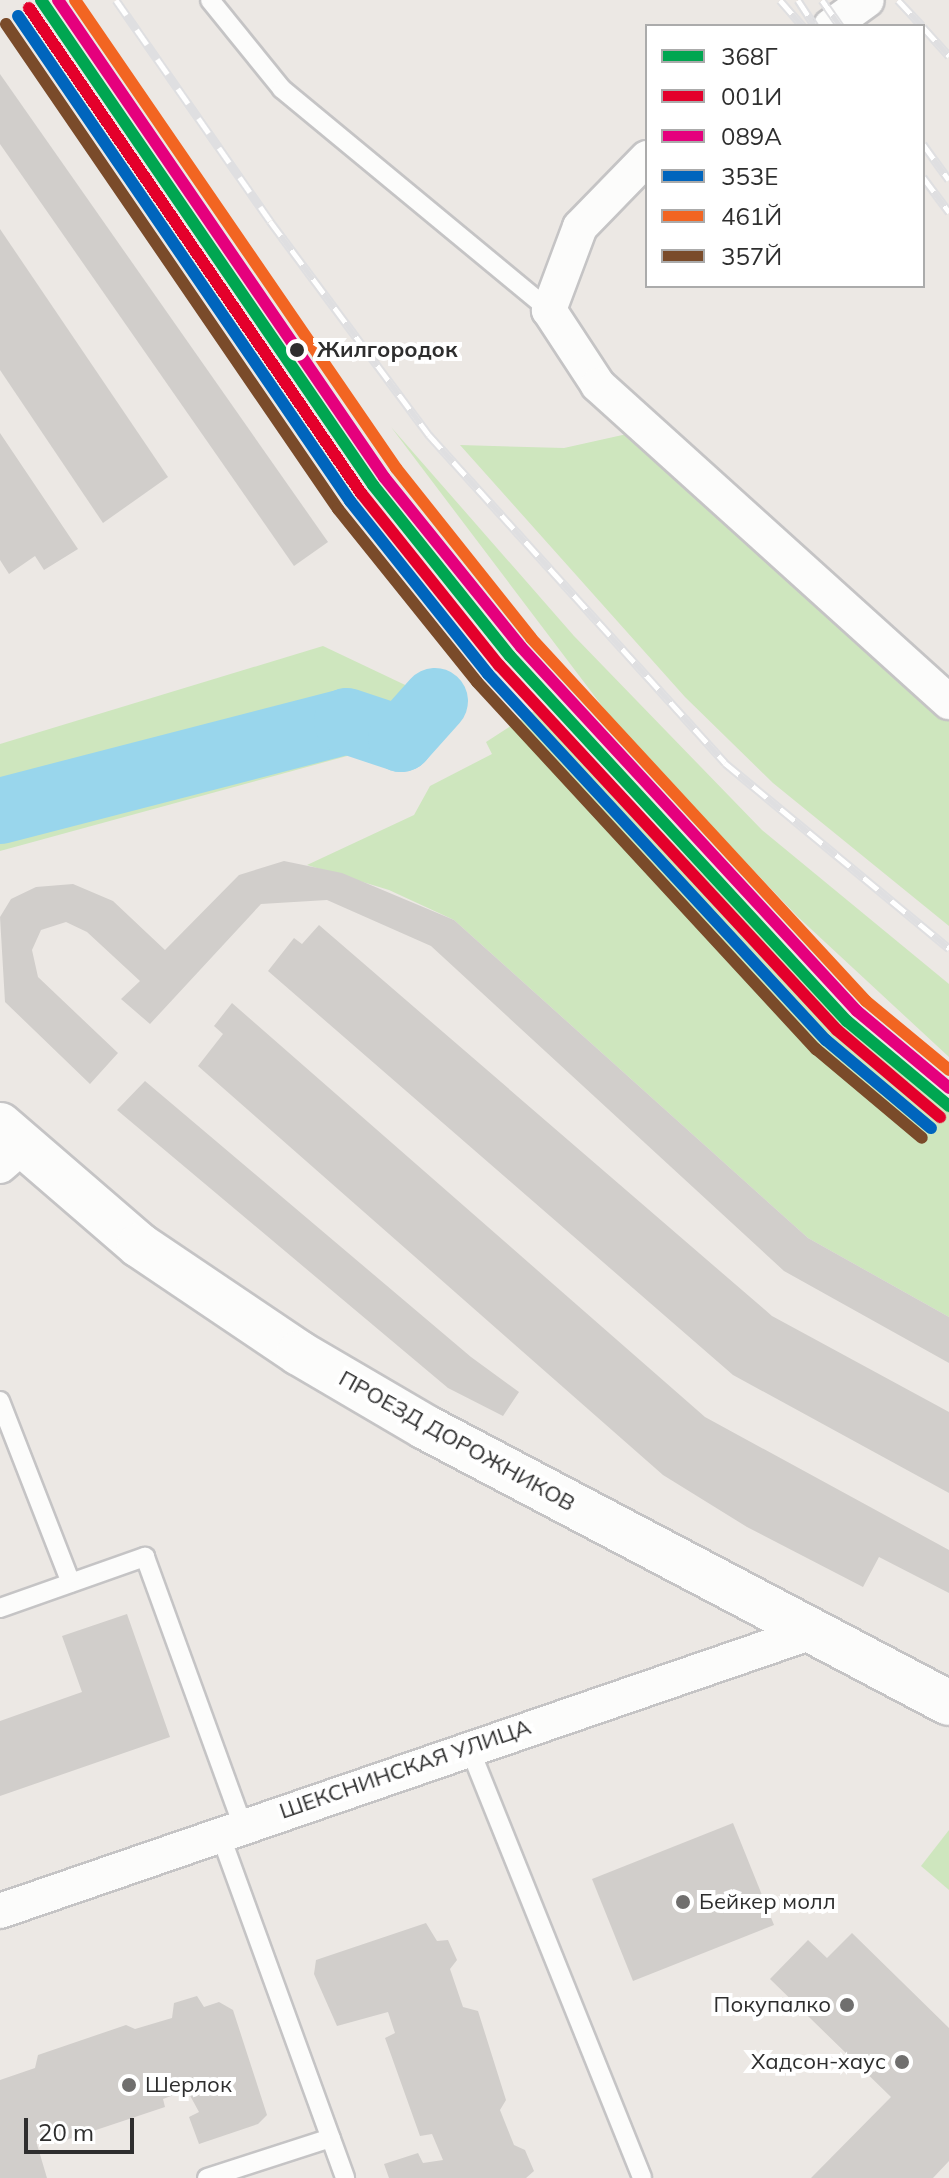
<!DOCTYPE html>
<html>
<head>
<meta charset="utf-8">
<style>
  body { margin:0 }
  #map { position:relative; width:949px; height:2178px; overflow:hidden; background:#ece8e4; font-family:Mulish,sans-serif }
  div>[style] { position:absolute }
  [style*='--x'] { left:calc(var(--x)*1px); top:calc(var(--y)*1px); width:calc(var(--w)*1px); rotate:calc(var(--a)*1deg) }
  .green>* { inset:0; background:#cee6be }
  .river>* { height:66px; margin:-33px; padding:0 33px; transform-origin:33px; border-radius:33px; background:#99d6ec }
  .building>* { inset:0; background:#d1cecb }
  .roads { filter:drop-shadow(2px 0 #c5c4c5) drop-shadow(-2px 0 #c5c4c5) drop-shadow(0 2px #c5c4c5) drop-shadow(0 -2px #c5c4c5) }
  .lane>* { height:18px; margin:-9px; padding:0 9px; transform-origin:9px; border-radius:9px; background:#fcfcfb }
  .street>* { height:34px; margin:-17px; padding:0 17px; transform-origin:17px; border-radius:17px; background:#fcfcfb }
  .secondary>* { height:44px; margin:-22px; padding:0 22px; transform-origin:22px; border-radius:22px; background:#fcfcfb }
  .rail>* { height:9px; margin-top:-4.5px; transform-origin:0; background:repeating-linear-gradient(90deg,#fff 0 18px,#dfdfe1 0 36px); box-sizing:border-box; border-block:2px solid #dfdfe1 }
  .rail-1>* { height:12px; margin:-6px; padding:0 6px; transform-origin:6px; border-radius:6px; background:#00a651 }
  .rail-2>* { height:12px; margin:-6px; padding:0 6px; transform-origin:6px; border-radius:6px; background:#e4002b }
  .rail-3>* { height:12px; margin:-6px; padding:0 6px; transform-origin:6px; border-radius:6px; background:#e5007d }
  .rail-4>* { height:12px; margin:-6px; padding:0 6px; transform-origin:6px; border-radius:6px; background:#0065bd }
  .rail-5>* { height:12px; margin:-6px; padding:0 6px; transform-origin:6px; border-radius:6px; background:#f26522 }
  .rail-6>* { height:12px; margin:-6px; padding:0 6px; transform-origin:6px; border-radius:6px; background:#7a4b2a }
  .dots>* { width:22px; height:22px; translate:-50% -50%; box-sizing:border-box; border:4px solid #fff; border-radius:50% }
  span { translate:-50% -50%; white-space:nowrap; text-align:center; line-height:1.15; -webkit-text-stroke:8px #fff; paint-order:stroke }
  .stop-label { font-size:22px; color:#2e2e2e; font-weight:700 }
  .left { translate:0 -50%; text-align:left }
  .street-label { font-size:22px; color:#2e2e2e }
  .poi-label { font-size:22px; color:#2e2e2e }
  .right { translate:-100% -50%; text-align:right }
  .legend { position:absolute; left:645px; top:24px; width:280px; height:264px; box-sizing:border-box; background:#fff; border:2px solid #ababab; margin:0; padding:10px 14px; list-style:none; font-size:24px; color:#2e2e2e }
  .legend li { display:flex; align-items:center; gap:16px; height:40px }
  .legend b { width:40px; border:2px solid #ababab }
  .scale { position:absolute; left:24px; top:2118px; width:110px; height:36px; box-sizing:border-box; border:4px solid #2e2e2e; border-top:0; padding-left:10px; font-size:24px; line-height:28px; white-space:nowrap; color:#2e2e2e; -webkit-text-stroke:6px #fff; paint-order:stroke }
</style>
</head>
<body>
<div id="map">
  <div class="green">
    <div style="clip-path:polygon(391px 427px,574px 636px,762px 830px,949px 984px,949px 1057px,798px 917px,621px 731px)"></div>
    <div style="clip-path:polygon(627px 434px,704px 493px,949px 713px,949px 926px,773px 783px,685px 697px,460px 445px,564px 448px)"></div>
    <div style="clip-path:polygon(323px 646px,420px 692px,369px 750px,0 851px,0 744px)"></div>
    <div style="clip-path:polygon(542px 706px,822px 999px,949px 1111px,949px 1317px,808px 1238px,454px 920px,389px 890px,307px 865px,414px 815px,430px 786px,492px 754px,486px 742px)"></div>
    <div style="clip-path:polygon(949px 1830px,949px 1890px,921px 1866px)"></div>
  </div>
  <div class="river">
    <div style="--x:0;--y:811;--w:358;--a:-14.5"></div>
    <div style="--x:347;--y:721;--w:57;--a:18.4"></div>
    <div style="--x:401;--y:739;--w:51;--a:-48.2"></div>
  </div>
  <div class="building">
    <div style="clip-path:polygon(0 74px,328px 542px,294px 566px,0 144px)"></div>
    <div style="clip-path:polygon(0 229px,168px 477px,103px 523px,0 370px)"></div>
    <div style="clip-path:polygon(0 433px,78px 549px,44px 570px,35px 556px,9px 574px,0 560px)"></div>
    <div style="clip-path:polygon(284px 861px,342px 873px,454px 920px,808px 1238px,949px 1317px,949px 1363px,784px 1271px,431px 946px,327px 900px,261px 904px,150px 1024px,121px 999px,140px 981px,87px 932px,66px 922px,41px 930px,32px 950px,38px 977px,118px 1053px,90px 1084px,5px 1002px,0 917px,11px 899px,36px 887px,73px 884px,113px 901px,165px 950px,239px 875px)"></div>
    <div style="clip-path:polygon(319px 925px,772px 1316px,949px 1412px,949px 1493px,733px 1375px,268px 971px,294px 938px,302px 944px)"></div>
    <div style="clip-path:polygon(232px 1003px,705px 1417px,949px 1550px,949px 1593px,879px 1557px,863px 1587px,747px 1527px,663px 1475px,198px 1066px,223px 1034px,214px 1026px)"></div>
    <div style="clip-path:polygon(145px 1081px,471px 1357px,519px 1392px,503px 1416px,448px 1388px,117px 1110px)"></div>
    <div style="clip-path:polygon(127px 1614px,170px 1737px,0 1796px,0 1721px,82px 1692px,62px 1636px)"></div>
    <div style="clip-path:polygon(733px 1823px,774px 1925px,633px 1981px,592px 1879px)"></div>
    <div style="clip-path:polygon(426px 1923px,437px 1941px,448px 1940px,457px 1960px,450px 1969px,463px 2007px,478px 2011px,506px 2100px,500px 2110px,514px 2145px,525px 2150px,534px 2171px,526px 2178px,389px 2178px,384px 2164px,418px 2153px,423px 2163px,443px 2160px,432px 2134px,420px 2136px,385px 2038px,395px 2033px,388px 2012px,337px 2026px,314px 1974px,316px 1960px)"></div>
    <div style="clip-path:polygon(852px 1933px,949px 2028px,949px 2161px,933px 2178px,811px 2178px,891px 2097px,770px 1979px,808px 1940px,827px 1958px)"></div>
    <div style="clip-path:polygon(197px 1996px,204px 2007px,219px 2002px,233px 2010px,267px 2115px,258px 2124px,199px 2144px,189px 2117px,199px 2112px,187px 2090px,163px 2099px,165px 2107px,63px 2141px,58px 2132px,36px 2141px,47px 2178px,0 2178px,0 2080px,35px 2068px,38px 2055px,126px 2025px,135px 2029px,172px 2018px,174px 2003px)"></div>
  </div>
  <div class="roads">
    <div class="lane">
      <div style="--x:210;--y:0;--w:114;--a:51"></div>
      <div style="--x:282;--y:89;--w:347;--a:39.6"></div>
      <div style="--x:0;--y:1401;--w:195;--a:68.7"></div>
      <div style="--x:0;--y:1608;--w:154;--a:-19.4"></div>
      <div style="--x:145;--y:1557;--w:286;--a:70"></div>
      <div style="--x:469;--y:1747;--w:464;--a:68.1"></div>
      <div style="--x:220;--y:1834;--w:366;--a:70"></div>
      <div style="--x:207;--y:2178;--w:130;--a:-17.9"></div>
    </div>
    <div class="street">
      <div style="--x:831;--y:26;--w:44;--a:-35.8"></div>
      <div style="--x:647;--y:158;--w:96;--a:134.2"></div>
      <div style="--x:580;--y:227;--w:89;--a:110.5"></div>
      <div style="--x:549;--y:310;--w:90;--a:56.8"></div>
      <div style="--x:598;--y:385;--w:473;--a:42.1"></div>
      <div style="--x:0;--y:1166;--w:29;--a:-41"></div>
      <div style="--x:0;--y:1911;--w:859;--a:-18.96"></div>
    </div>
    <div class="secondary">
      <div style="--x:0;--y:1125;--w:184;--a:40.8"></div>
      <div style="--x:139;--y:1245;--w:193;--a:34"></div>
      <div style="--x:299;--y:1353;--w:146;--a:30.4"></div>
      <div style="--x:425;--y:1427;--w:592;--a:27.78"></div>
    </div>
  </div>
  <div class="rail">
    <div style="--x:116;--y:0;--w:269;--a:55.1"></div>
    <div style="--x:270;--y:221;--w:267;--a:53.4"></div>
    <div style="--x:429;--y:435;--w:442;--a:47.9"></div>
    <div style="--x:725;--y:763;--w:291;--a:39.6"></div>
    <div style="--x:780;--y:0;--w:35;--a:49"></div>
    <div style="--x:798;--y:0;--w:31;--a:57"></div>
    <div style="--x:822;--y:0;--w:32;--a:55"></div>
    <div style="--x:898;--y:0;--w:35;--a:47"></div>
    <div style="--x:923;--y:27;--w:39;--a:48"></div>
    <div style="--x:923;--y:144;--w:44;--a:54.2"></div>
    <div style="--x:923;--y:177;--w:44;--a:53.4"></div>
  </div>
  <div class="rail-1">
    <div style="--x:41;--y:0;--w:588;--a:55.61"></div>
    <div style="--x:373;--y:485;--w:219;--a:51.3"></div>
    <div style="--x:510;--y:656;--w:497;--a:47.3"></div>
    <div style="--x:847;--y:1021;--w:133;--a:39.8"></div>
  </div>
  <div class="rail-2">
    <div style="--x:29;--y:8;--w:588;--a:55.61"></div>
    <div style="--x:361;--y:493;--w:221;--a:51.3"></div>
    <div style="--x:499;--y:665;--w:497;--a:47.2"></div>
    <div style="--x:837;--y:1030;--w:135;--a:40.2"></div>
  </div>
  <div class="rail-3">
    <div style="--x:58;--y:0;--w:578;--a:55.65"></div>
    <div style="--x:384;--y:477;--w:218;--a:51.1"></div>
    <div style="--x:521;--y:647;--w:495;--a:47.3"></div>
    <div style="--x:857;--y:1011;--w:120;--a:39.9"></div>
  </div>
  <div class="rail-4">
    <div style="--x:18;--y:16;--w:588;--a:55.61"></div>
    <div style="--x:350;--y:501;--w:221;--a:51.4"></div>
    <div style="--x:488;--y:674;--w:498;--a:47.3"></div>
    <div style="--x:826;--y:1040;--w:137;--a:40"></div>
  </div>
  <div class="rail-5">
    <div style="--x:75;--y:0;--w:568;--a:55.55"></div>
    <div style="--x:396;--y:468;--w:217;--a:51.5"></div>
    <div style="--x:531;--y:638;--w:494;--a:47.3"></div>
    <div style="--x:866;--y:1001;--w:108;--a:39.7"></div>
  </div>
  <div class="rail-6">
    <div style="--x:6;--y:24;--w:588;--a:55.61"></div>
    <div style="--x:338;--y:509;--w:222;--a:51.2"></div>
    <div style="--x:477;--y:682;--w:500;--a:47.3"></div>
    <div style="--x:816;--y:1049;--w:138;--a:40"></div>
  </div>
  <div class="dots">
    <div style="left:297px;top:350px;background:#2e2e2e"></div>
    <div style="left:683px;top:1902px;background:#706f6e"></div>
    <div style="left:847px;top:2005px;background:#706f6e"></div>
    <div style="left:902px;top:2062px;background:#706f6e"></div>
    <div style="left:129px;top:2085px;background:#706f6e"></div>
  </div>
  <div class="stop-label">
    <span class="left" style="left:317px;top:350px">Жилгородок</span>
  </div>
  <div class="street-label">
    <span style="left:457px;top:1441px;rotate:29deg">ПРОЕЗД ДОРОЖНИКОВ</span>
    <span style="left:405px;top:1769px;rotate:-19deg">ШЕКСНИНСКАЯ УЛИЦА</span>
  </div>
  <div class="poi-label">
    <span class="left" style="left:699px;top:1902px">Бейкер молл</span>
    <span class="right" style="left:831px;top:2005px">Покупалко</span>
    <span class="right" style="left:886px;top:2062px">Хадсон-хаус</span>
    <span class="left" style="left:145px;top:2085px">Шерлок</span>
  </div>
  <ul class="legend">
  <li><b style="height:10px;background:#00a651"></b>368Г</li>
  <li><b style="height:10px;background:#e4002b"></b>001И</li>
  <li><b style="height:10px;background:#e5007d"></b>089А</li>
  <li><b style="height:10px;background:#0065bd"></b>353Е</li>
  <li><b style="height:10px;background:#f26522"></b>461Й</li>
  <li><b style="height:10px;background:#7a4b2a"></b>357Й</li>
  </ul>
  <div class="scale">20 m</div>
</div>
</body>
</html>
